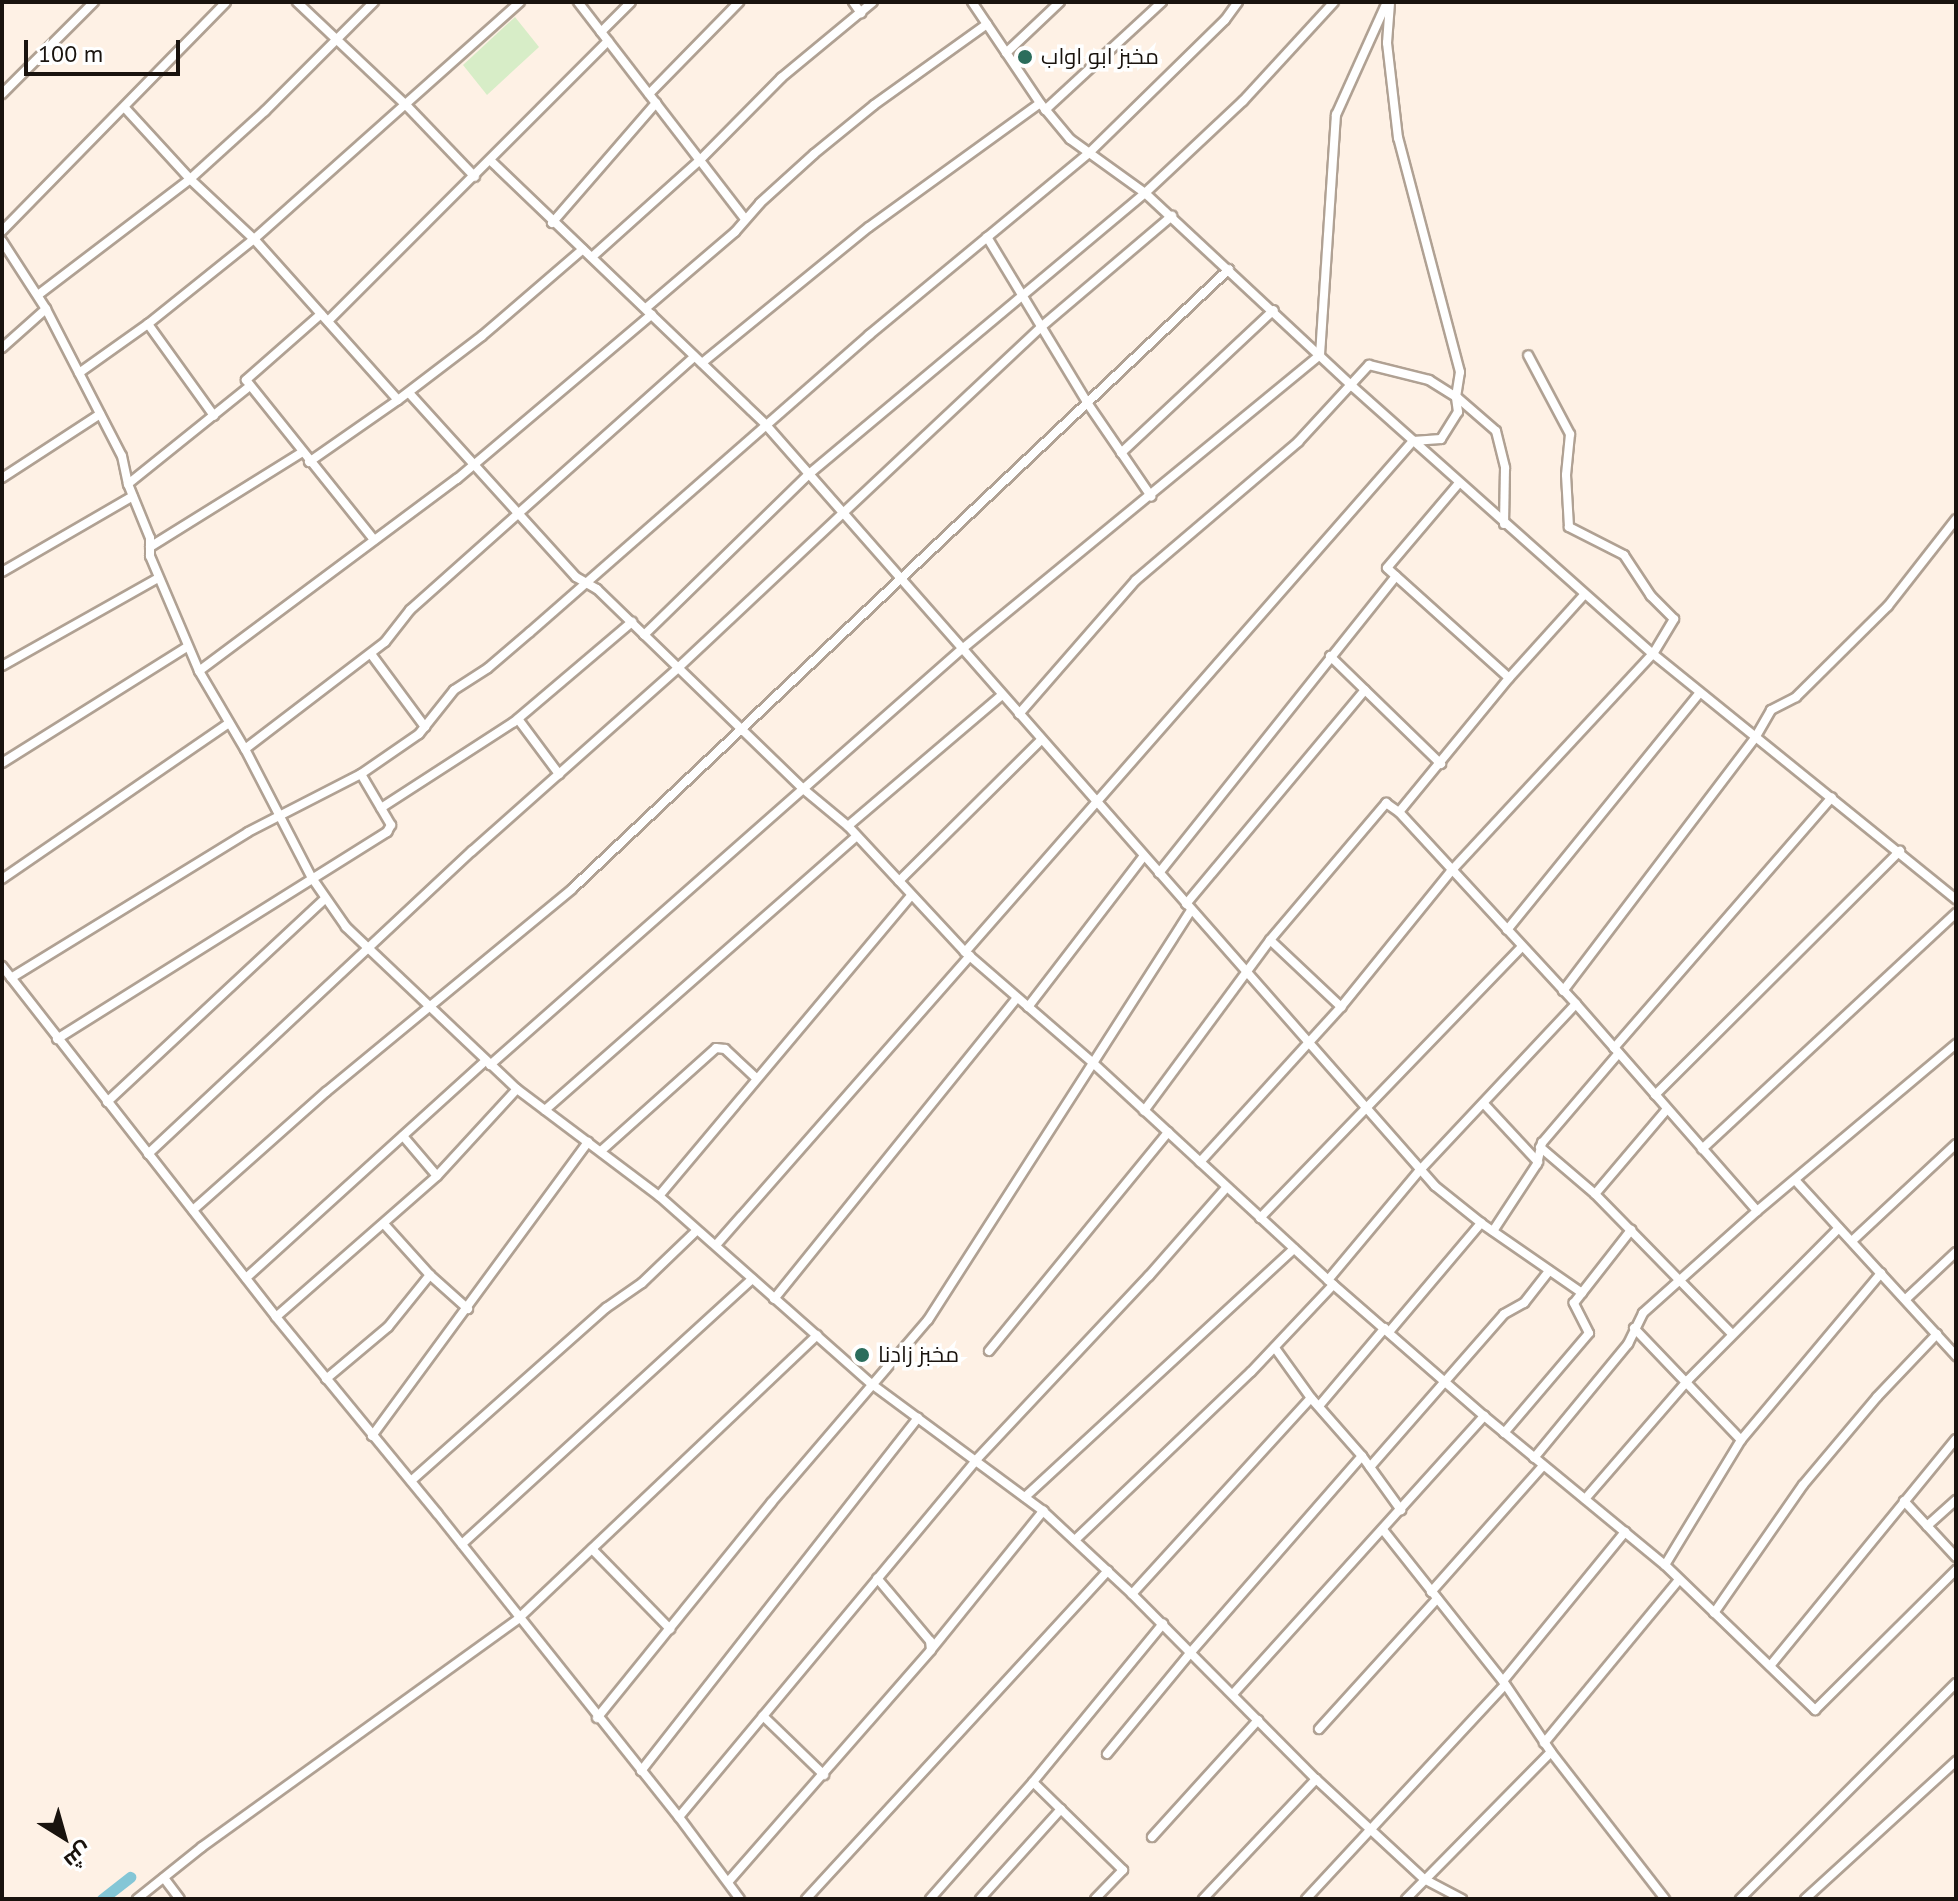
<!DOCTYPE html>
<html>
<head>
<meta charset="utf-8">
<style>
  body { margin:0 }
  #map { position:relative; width:1958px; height:1901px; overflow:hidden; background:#fef1e5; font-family:"PT Sans",Cairo,sans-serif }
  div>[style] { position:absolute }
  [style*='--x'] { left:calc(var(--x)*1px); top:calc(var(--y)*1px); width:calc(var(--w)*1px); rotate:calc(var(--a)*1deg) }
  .green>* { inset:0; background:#d7edc7 }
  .canal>* { height:11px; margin:-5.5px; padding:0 5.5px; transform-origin:5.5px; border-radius:5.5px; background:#84c6d6 }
  .roads { filter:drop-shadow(2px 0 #b0a193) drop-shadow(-2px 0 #b0a193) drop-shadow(0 2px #b0a193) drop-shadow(0 -2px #b0a193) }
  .street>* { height:8px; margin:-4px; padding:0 4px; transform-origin:4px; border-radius:4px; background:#fff }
  .dots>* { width:22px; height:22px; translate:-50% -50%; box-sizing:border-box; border:4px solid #fff; border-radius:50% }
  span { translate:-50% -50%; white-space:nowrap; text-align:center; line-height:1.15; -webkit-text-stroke:7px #fff; paint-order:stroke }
  .poi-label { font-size:22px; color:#19130e }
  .left { translate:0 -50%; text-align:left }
  .frame { position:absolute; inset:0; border:4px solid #19130e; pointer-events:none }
  .north { position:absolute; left:24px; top:1797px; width:80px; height:80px; -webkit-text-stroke:6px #fff; paint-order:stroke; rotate:143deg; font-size:22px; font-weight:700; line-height:32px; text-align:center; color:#19130e }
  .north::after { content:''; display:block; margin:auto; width:28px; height:36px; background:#19130e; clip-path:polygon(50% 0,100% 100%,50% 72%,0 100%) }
  .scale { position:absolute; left:24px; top:40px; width:156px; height:36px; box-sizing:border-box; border:4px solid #19130e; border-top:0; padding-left:10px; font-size:24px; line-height:28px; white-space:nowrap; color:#19130e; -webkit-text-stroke:6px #fff; paint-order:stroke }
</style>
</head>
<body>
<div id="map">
  <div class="green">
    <div style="clip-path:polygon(515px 17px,539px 47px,487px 95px,463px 65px)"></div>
  </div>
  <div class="canal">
    <div style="--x:102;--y:1899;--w:36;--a:-38"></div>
  </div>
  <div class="roads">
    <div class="street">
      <div style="--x:297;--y:2;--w:151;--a:43.4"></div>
      <div style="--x:407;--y:106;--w:98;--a:46.2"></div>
      <div style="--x:578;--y:2;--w:274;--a:52.4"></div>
      <div style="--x:853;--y:2;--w:14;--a:54"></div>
      <div style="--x:972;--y:2;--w:122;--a:56"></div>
      <div style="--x:1040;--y:103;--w:47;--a:50.2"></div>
      <div style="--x:1070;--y:139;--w:92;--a:35.8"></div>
      <div style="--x:1145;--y:193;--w:284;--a:43"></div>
      <div style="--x:1353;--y:387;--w:402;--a:41.7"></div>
      <div style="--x:1653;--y:654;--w:390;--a:39"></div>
      <div style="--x:601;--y:32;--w:42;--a:-45"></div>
      <div style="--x:1006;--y:53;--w:74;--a:-43.4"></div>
      <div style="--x:2;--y:94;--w:130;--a:-45"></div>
      <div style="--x:649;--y:94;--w:129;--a:-45.6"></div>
      <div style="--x:125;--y:108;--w:96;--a:47.5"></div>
      <div style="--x:190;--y:179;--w:88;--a:43.2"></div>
      <div style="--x:254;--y:239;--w:216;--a:48.2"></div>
      <div style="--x:398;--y:400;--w:106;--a:-37.3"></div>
      <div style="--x:482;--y:336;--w:133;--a:-40.7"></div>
      <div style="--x:1045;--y:110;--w:159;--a:-42.7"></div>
      <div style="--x:491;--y:161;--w:381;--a:43.8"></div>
      <div style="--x:766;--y:425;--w:1013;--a:48.68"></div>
      <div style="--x:1435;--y:1186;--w:59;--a:38.8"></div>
      <div style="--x:1481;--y:1223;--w:123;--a:34.7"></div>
      <div style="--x:552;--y:223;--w:159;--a:-49.1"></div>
      <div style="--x:2;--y:231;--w:320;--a:-45.6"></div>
      <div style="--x:987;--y:237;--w:195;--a:58.8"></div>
      <div style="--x:1088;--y:404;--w:112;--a:55.6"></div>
      <div style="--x:2;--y:241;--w:81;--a:57.1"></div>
      <div style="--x:46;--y:309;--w:165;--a:62.7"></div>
      <div style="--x:122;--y:456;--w:29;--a:78"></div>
      <div style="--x:128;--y:484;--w:58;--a:67.8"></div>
      <div style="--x:150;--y:538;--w:18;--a:90"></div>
      <div style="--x:150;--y:556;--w:125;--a:66.9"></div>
      <div style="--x:199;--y:671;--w:91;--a:59.5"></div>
      <div style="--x:245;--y:749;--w:145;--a:62.6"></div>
      <div style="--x:312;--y:878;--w:60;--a:55.2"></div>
      <div style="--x:346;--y:927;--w:236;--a:43.5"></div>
      <div style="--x:517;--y:1089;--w:178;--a:37"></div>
      <div style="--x:659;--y:1196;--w:286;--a:41.5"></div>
      <div style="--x:873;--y:1385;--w:212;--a:36.5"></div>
      <div style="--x:1043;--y:1511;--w:122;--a:43"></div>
      <div style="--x:1132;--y:1594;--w:261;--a:45.2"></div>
      <div style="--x:1316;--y:1779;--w:147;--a:42.8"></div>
      <div style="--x:1424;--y:1879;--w:43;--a:27.8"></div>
      <div style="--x:592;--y:257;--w:144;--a:-41.9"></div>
      <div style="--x:699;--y:161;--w:117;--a:-45.3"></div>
      <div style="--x:781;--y:78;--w:119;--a:-39.6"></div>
      <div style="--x:38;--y:295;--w:191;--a:-37.3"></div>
      <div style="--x:190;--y:179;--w:101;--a:-42.2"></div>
      <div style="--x:265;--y:111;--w:154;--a:-45"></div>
      <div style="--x:646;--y:308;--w:117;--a:-40.5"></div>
      <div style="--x:735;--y:232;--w:38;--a:-49"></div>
      <div style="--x:760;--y:203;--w:73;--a:-42.2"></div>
      <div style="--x:814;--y:154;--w:77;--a:-39.2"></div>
      <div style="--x:874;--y:105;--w:139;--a:-35.6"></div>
      <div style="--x:321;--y:314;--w:100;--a:138.7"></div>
      <div style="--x:246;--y:380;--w:205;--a:51.3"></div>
      <div style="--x:328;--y:321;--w:396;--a:-45"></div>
      <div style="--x:148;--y:324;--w:113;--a:54.3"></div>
      <div style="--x:2;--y:348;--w:59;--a:-41.6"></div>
      <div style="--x:702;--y:363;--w:215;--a:-39.2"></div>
      <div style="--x:869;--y:227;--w:211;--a:-35.9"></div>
      <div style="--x:79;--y:373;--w:85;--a:-35.4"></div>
      <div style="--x:148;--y:324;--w:136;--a:-38.7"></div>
      <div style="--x:254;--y:239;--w:356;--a:-41.7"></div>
      <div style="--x:410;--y:394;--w:247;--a:47.8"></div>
      <div style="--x:576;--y:577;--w:24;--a:30"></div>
      <div style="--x:597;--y:589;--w:286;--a:44.1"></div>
      <div style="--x:802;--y:788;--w:60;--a:39.6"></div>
      <div style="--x:848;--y:826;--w:172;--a:47.1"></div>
      <div style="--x:965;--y:952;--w:169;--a:40.9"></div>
      <div style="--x:1093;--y:1063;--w:320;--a:42.7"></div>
      <div style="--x:1328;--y:1280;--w:207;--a:41.1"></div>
      <div style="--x:1484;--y:1416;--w:234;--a:39.5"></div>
      <div style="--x:1665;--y:1565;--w:209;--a:44"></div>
      <div style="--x:1815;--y:1710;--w:199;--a:-44.8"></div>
      <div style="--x:1121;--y:453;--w:209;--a:-43.1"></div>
      <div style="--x:309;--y:462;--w:108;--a:-34.9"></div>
      <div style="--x:2;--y:478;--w:117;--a:-33.1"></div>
      <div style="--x:1459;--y:483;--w:111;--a:130.3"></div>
      <div style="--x:1387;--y:568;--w:164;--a:42"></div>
      <div style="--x:128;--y:484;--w:156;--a:-38.8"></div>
      <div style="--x:150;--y:547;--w:178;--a:-31.9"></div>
      <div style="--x:2;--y:572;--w:151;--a:-30.1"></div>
      <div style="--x:644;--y:635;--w:231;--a:-44.3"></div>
      <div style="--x:809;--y:474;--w:438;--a:-39.9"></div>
      <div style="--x:1145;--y:193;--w:134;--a:-43.2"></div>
      <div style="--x:1243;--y:101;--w:134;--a:-47.4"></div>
      <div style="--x:371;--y:654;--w:91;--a:53.5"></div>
      <div style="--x:1330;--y:656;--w:155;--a:44.2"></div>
      <div style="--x:2;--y:666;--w:179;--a:-29.4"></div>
      <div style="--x:199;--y:671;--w:322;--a:-36.7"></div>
      <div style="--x:457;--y:479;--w:255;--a:-40.2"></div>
      <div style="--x:1019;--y:714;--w:178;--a:-48.9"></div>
      <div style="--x:1136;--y:580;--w:213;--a:-40.4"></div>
      <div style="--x:1298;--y:442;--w:105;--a:-47.3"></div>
      <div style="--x:1369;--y:365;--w:62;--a:14"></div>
      <div style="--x:1429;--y:380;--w:34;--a:32"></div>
      <div style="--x:1458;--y:398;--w:50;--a:41"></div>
      <div style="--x:1496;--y:431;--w:38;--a:76"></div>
      <div style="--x:1505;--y:468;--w:56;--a:91"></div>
      <div style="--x:518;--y:719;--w:69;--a:53.3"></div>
      <div style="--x:245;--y:749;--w:176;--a:-37.4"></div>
      <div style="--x:385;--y:642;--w:41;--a:-52"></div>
      <div style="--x:410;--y:610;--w:380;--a:-41.7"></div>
      <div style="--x:2;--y:763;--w:218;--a:-32.1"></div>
      <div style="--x:381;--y:808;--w:158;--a:-32.9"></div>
      <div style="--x:514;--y:722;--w:155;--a:-40.3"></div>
      <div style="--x:1399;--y:812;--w:173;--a:-50.6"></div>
      <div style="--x:1509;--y:678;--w:112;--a:-47.9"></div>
      <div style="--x:848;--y:826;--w:202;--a:-40.4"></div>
      <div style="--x:1159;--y:873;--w:380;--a:-51.4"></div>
      <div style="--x:2;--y:879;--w:275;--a:-34.5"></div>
      <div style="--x:899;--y:881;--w:200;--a:-44.8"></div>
      <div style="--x:1186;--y:904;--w:279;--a:-50.1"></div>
      <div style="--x:1507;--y:930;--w:304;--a:-50.9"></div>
      <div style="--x:1270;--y:940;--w:98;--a:43.3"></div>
      <div style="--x:965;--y:952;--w:680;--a:-48.76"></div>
      <div style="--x:1413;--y:441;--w:28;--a:-4"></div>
      <div style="--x:1441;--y:439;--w:32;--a:-58"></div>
      <div style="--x:1458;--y:412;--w:15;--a:-98"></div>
      <div style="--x:1456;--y:397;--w:25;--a:-81"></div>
      <div style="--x:1460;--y:372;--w:242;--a:-104.8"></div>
      <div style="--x:1398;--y:138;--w:96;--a:-96.6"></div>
      <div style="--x:1387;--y:43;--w:40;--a:-85.7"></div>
      <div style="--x:2;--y:966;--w:445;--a:52"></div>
      <div style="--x:276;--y:1317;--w:254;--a:50.6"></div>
      <div style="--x:437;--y:1513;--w:389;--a:51.5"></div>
      <div style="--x:679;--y:1817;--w:102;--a:53.4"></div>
      <div style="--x:11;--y:978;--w:278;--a:-31.6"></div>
      <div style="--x:248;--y:832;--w:127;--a:-27.2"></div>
      <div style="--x:361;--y:774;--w:70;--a:-34.6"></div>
      <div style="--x:419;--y:734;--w:56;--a:-51.5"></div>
      <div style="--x:454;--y:690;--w:40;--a:-32.9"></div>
      <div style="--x:488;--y:668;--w:55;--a:-40.6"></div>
      <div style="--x:530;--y:632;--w:451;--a:-41.2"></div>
      <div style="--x:869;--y:335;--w:286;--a:-39.6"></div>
      <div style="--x:1089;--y:153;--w:190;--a:-44.4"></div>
      <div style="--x:1225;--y:20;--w:22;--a:-54"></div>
      <div style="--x:1563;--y:991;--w:318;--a:-52.8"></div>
      <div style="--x:1755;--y:738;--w:32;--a:-60"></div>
      <div style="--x:1771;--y:710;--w:28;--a:-27"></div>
      <div style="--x:1796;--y:697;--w:129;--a:-44.7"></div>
      <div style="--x:1888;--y:606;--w:110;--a:-52"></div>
      <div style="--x:1028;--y:1007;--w:190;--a:-52.5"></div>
      <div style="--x:57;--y:1039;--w:390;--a:-32.1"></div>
      <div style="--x:387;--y:832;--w:8;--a:-60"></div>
      <div style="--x:391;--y:825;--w:59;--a:-120.5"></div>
      <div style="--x:1614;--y:1048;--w:332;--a:-49"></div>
      <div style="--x:490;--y:1065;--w:629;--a:-41.39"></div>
      <div style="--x:962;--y:649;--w:463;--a:-39.4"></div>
      <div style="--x:1320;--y:355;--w:241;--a:-86.2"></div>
      <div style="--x:1336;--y:115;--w:124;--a:-65.7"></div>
      <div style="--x:1655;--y:1095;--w:346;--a:-44.9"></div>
      <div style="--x:107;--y:1102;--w:298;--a:-43"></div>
      <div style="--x:1485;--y:1105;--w:78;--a:47.1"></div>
      <div style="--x:545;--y:1110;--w:415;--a:-41.3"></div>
      <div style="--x:1144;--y:1111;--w:212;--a:-53.6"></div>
      <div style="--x:1270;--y:940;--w:180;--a:-49.7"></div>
      <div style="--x:1386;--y:803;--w:16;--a:35"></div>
      <div style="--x:1399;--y:812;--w:261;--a:47.3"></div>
      <div style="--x:1576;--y:1004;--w:275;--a:48.8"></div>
      <div style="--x:403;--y:1136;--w:52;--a:49.6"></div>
      <div style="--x:1540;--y:1147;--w:72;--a:40.5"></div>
      <div style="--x:1595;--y:1194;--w:196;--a:45.6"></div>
      <div style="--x:1702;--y:1149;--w:347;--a:-42.9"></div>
      <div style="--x:601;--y:1151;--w:154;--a:-41.8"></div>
      <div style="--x:716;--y:1048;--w:9;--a:6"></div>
      <div style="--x:725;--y:1049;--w:41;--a:43"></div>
      <div style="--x:148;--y:1154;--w:444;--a:-43.1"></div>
      <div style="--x:472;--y:851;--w:277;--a:-41.6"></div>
      <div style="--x:679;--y:667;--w:497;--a:-43.2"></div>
      <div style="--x:1041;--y:327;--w:172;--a:-40.3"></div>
      <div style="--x:1200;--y:1162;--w:210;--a:-47.7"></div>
      <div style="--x:1341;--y:1007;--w:175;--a:-51"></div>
      <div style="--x:1451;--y:871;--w:296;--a:-47.1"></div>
      <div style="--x:1653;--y:654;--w:41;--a:-59"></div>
      <div style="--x:1674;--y:619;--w:33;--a:-135"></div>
      <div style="--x:1651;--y:596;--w:49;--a:-123.4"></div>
      <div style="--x:1624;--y:555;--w:62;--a:-153"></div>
      <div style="--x:1569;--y:527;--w:52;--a:-93.3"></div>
      <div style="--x:1566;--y:475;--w:41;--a:-84.4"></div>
      <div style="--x:1570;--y:434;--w:89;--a:-118"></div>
      <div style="--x:1795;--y:1180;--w:239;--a:47.5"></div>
      <div style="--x:1595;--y:1194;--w:111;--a:-49.7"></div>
      <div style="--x:659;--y:1196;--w:392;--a:-50"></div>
      <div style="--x:193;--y:1210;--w:178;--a:-41.6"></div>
      <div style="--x:326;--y:1092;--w:319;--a:-39.5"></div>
      <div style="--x:572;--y:889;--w:903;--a:-43.34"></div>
      <div style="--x:1260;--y:1218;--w:377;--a:-46"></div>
      <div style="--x:384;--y:1224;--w:69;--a:48"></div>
      <div style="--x:430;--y:1275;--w:51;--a:41.8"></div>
      <div style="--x:1493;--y:1231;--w:80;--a:-56.7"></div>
      <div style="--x:1537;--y:1164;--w:22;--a:-77"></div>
      <div style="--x:1542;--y:1143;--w:118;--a:-49.5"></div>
      <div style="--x:1852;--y:1241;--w:142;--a:-43"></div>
      <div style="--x:716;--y:1245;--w:385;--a:-48.7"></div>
      <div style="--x:246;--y:1278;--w:324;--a:-42.2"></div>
      <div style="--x:1328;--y:1280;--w:143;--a:-50.1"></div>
      <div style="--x:1420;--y:1170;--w:228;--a:-46.8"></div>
      <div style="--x:1907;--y:1298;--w:67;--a:-43.2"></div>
      <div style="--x:774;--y:1299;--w:387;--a:-51.1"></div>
      <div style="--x:276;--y:1317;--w:214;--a:-41.2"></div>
      <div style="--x:437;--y:1176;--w:118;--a:-47.4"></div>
      <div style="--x:1634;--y:1328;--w:155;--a:46.3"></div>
      <div style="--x:1389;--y:1332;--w:143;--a:-49.8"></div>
      <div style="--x:1275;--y:1348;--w:62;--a:54.2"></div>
      <div style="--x:1311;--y:1398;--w:77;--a:48.7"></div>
      <div style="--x:1362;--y:1456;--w:67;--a:54.2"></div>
      <div style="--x:989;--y:1351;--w:283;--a:-50.7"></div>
      <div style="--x:326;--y:1379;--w:81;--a:-40"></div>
      <div style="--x:388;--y:1327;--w:67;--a:-51.1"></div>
      <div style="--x:1319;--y:1406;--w:102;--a:-49.8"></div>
      <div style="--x:1504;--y:1433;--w:131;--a:-49.6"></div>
      <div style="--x:1589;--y:1333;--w:34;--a:-117"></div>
      <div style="--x:1574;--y:1303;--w:93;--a:-52"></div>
      <div style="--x:372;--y:1436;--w:365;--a:-53.7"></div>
      <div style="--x:1534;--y:1458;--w:148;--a:-50.5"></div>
      <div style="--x:1628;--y:1344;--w:34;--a:-64"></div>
      <div style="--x:1643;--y:1313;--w:153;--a:-41.8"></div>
      <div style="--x:1757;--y:1211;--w:260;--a:-40"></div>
      <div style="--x:1370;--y:1467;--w:203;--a:-48.8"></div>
      <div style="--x:1504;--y:1314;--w:23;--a:-29"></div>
      <div style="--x:1524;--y:1303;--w:41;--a:-52"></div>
      <div style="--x:411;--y:1481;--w:261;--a:-41.6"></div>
      <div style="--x:606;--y:1308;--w:44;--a:-34.8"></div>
      <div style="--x:642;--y:1283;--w:76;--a:-43.9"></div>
      <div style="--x:1025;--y:1497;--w:366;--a:-42.7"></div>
      <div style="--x:1585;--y:1499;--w:157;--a:-49.1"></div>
      <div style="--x:1688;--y:1380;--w:214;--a:-45.2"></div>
      <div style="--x:1904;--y:1501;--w:76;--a:47.1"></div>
      <div style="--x:1927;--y:1526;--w:39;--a:-42"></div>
      <div style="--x:1384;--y:1531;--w:191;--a:51.6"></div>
      <div style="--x:1503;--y:1681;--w:86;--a:55.9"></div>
      <div style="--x:1551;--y:1752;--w:186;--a:52.2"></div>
      <div style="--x:1075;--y:1540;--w:243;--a:-43.7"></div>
      <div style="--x:1251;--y:1372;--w:120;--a:-46.7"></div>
      <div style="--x:462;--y:1544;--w:393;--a:-42.4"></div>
      <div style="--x:592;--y:1549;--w:112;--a:45.7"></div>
      <div style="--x:1665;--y:1565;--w:146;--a:-58.7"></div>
      <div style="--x:1741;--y:1440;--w:218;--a:-50"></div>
      <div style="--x:1431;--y:1592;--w:169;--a:-48.4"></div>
      <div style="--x:1132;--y:1594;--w:265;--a:-47.6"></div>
      <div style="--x:1714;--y:1613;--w:156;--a:-55.2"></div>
      <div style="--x:1803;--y:1485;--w:115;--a:-49.9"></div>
      <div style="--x:1877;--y:1397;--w:87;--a:-46.4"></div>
      <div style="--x:931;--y:1650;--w:179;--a:-51.1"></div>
      <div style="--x:1770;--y:1666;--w:293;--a:-50.7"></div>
      <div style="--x:1503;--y:1681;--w:193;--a:-50.7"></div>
      <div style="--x:1233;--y:1694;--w:375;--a:-47.9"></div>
      <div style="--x:763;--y:1716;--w:85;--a:44"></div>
      <div style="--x:597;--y:1718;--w:277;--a:-51"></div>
      <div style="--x:771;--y:1503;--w:241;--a:-49.4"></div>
      <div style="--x:928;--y:1320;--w:487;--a:-57.3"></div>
      <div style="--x:1319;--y:1729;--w:176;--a:-47.8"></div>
      <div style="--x:1544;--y:1743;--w:212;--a:-50.4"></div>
      <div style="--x:1107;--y:1754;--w:132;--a:-50.5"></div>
      <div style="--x:1191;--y:1652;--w:260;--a:-48.9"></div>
      <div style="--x:641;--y:1771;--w:449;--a:-51.9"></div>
      <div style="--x:1033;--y:1782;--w:126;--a:44.4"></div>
      <div style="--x:1123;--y:1870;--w:40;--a:134"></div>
      <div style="--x:679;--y:1817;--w:464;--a:-50.2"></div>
      <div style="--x:976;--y:1460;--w:253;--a:-46.8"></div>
      <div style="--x:1149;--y:1276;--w:118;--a:-48.8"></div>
      <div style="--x:1152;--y:1837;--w:158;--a:-47.8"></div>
      <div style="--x:164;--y:1878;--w:26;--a:53"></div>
      <div style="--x:728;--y:1882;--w:308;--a:-48.8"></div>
      <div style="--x:931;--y:1650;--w:9;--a:-96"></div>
      <div style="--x:930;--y:1641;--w:82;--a:-130.1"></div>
      <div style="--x:137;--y:1899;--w:83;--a:-38.7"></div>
      <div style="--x:202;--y:1847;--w:391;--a:-35.8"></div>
      <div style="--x:519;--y:1618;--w:411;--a:-43.5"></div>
      <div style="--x:806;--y:1899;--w:446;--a:-47.4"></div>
      <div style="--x:930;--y:1899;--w:156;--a:-48.6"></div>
      <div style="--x:1033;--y:1782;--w:205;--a:-50.6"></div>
      <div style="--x:980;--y:1899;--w:121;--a:-48"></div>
      <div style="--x:1203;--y:1899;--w:165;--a:-46.7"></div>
      <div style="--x:1306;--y:1899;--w:292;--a:-47.1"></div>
      <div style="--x:1406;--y:1899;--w:206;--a:-45.4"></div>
      <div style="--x:1740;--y:1899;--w:305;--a:-45"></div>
      <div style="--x:1805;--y:1899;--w:205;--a:-42.4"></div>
    </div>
  </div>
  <div class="dots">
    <div style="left:1025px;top:57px;background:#2b6d5c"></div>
    <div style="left:862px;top:1355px;background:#2b6d5c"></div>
  </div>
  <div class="poi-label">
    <span class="left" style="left:1041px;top:57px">مخبز ابو اواب</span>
    <span class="left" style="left:878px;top:1355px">مخبز زادنا</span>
  </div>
  <div class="frame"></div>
  <div class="north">ش</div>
  <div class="scale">100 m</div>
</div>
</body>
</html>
